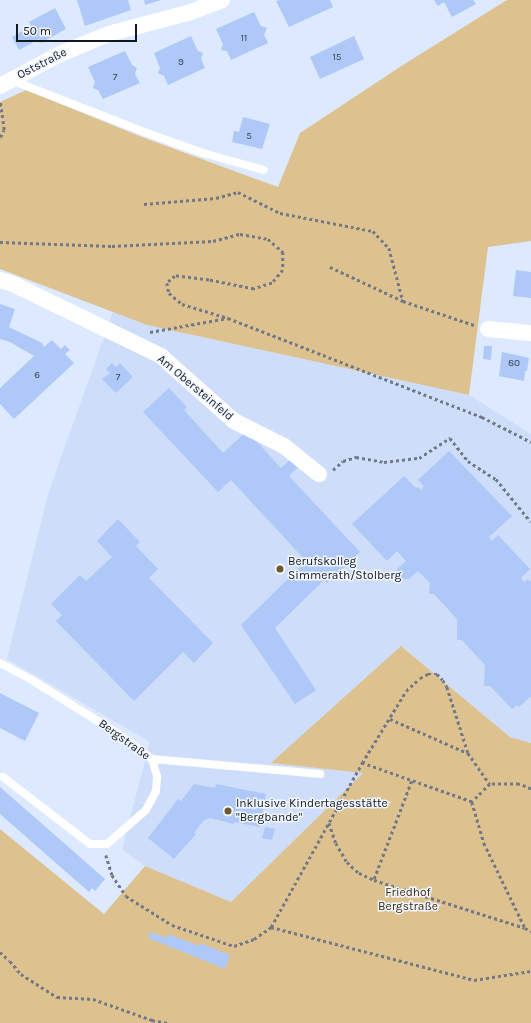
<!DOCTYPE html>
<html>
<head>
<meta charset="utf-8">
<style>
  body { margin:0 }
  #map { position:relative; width:531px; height:1023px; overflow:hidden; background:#dde9fe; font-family:Karla,sans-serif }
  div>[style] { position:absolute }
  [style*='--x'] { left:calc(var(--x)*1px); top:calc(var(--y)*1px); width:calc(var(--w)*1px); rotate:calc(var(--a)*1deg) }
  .built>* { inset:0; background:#ceddf9 }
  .green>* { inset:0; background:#ddc290 }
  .building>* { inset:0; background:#aec8f8 }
  .path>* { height:2.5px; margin-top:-1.25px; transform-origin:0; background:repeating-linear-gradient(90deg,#717886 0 3px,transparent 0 6px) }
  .lane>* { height:8px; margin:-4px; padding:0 4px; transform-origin:4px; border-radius:4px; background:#fff }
  .street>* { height:16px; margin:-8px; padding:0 8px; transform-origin:8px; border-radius:8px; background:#fff }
  .dots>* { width:11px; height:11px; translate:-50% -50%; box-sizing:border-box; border:2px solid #f1f6ff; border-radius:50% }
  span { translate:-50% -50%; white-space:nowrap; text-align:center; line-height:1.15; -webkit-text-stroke:3px #f1f6ff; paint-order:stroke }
  .number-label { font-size:10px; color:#3a4354 }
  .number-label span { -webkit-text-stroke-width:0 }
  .street-label { font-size:12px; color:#13171e }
  .poi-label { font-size:12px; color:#13171e }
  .left { translate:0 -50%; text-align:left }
  .park-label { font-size:12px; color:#3b2c0f }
  .scale { position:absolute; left:16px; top:24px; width:121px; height:18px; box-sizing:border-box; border:2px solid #13171e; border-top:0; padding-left:5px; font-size:12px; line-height:14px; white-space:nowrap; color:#13171e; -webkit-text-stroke:3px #f1f6ff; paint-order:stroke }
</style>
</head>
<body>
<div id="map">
  <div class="built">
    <div style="clip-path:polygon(113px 312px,147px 325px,469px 395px,531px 434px,531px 743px,510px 737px,401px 646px,272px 763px,363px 773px,231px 902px,145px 866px,122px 849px,150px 742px,7px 659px,49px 491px)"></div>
  </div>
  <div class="green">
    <div style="clip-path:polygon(507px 0,531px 0,531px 241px,488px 247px,469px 395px,147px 325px,0 269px,0 102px,26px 90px,142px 137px,278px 187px,300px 133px,403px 65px)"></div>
    <div style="clip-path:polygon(401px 646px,510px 737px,531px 743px,531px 1023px,0 1023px,0 829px,104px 914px,145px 866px,231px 902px,363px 773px,271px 763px)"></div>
  </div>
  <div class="building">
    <div style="clip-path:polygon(77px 0,128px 0,131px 10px,85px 26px)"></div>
    <div style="clip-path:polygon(144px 0,161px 0,145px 5px)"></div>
    <div style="clip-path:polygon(280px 0,330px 0,333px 7px,289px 27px,276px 1px)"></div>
    <div style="clip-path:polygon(434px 0,473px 0,476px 4px,452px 17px,444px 2px,438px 6px)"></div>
    <div style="clip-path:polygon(55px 8px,66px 29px,41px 43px,39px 39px,19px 50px,12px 37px,31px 26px,29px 22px)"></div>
    <div style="clip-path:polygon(254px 12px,261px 26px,267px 28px,264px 35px,268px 43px,231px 60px,227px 51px,221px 50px,223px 44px,216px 29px)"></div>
    <div style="clip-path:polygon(191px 36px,198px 51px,203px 53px,201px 59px,205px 68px,168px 85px,164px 76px,158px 73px,160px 68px,154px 53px)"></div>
    <div style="clip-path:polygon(354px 36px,364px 59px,320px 79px,310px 57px)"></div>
    <div style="clip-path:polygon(125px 51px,132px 65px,137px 68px,135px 74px,140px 83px,103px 99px,98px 90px,93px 88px,95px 82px,88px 67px)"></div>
    <div style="clip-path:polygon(243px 117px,270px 124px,262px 149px,232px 142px,234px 131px,239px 132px)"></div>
    <div style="clip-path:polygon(516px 270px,531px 272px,531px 298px,513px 296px)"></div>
    <div style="clip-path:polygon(0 304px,15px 309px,9px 327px,42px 343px,44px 347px,52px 340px,61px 349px,65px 345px,70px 350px,65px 354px,74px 363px,14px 419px,0 404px,0 388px,34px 356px,10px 342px,0 339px)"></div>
    <div style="clip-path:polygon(484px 346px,492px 346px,491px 360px,483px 359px)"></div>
    <div style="clip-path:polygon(502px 352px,529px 358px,527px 371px,525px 371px,524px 381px,499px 376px)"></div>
    <div style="clip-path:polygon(112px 363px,116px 367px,120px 363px,133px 377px,116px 393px,102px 379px,110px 373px,106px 369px)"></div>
    <div style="clip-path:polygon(169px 388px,187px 407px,184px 410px,223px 453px,247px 431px,281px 468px,291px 459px,298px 467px,289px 476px,360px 552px,327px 583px,324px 580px,275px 628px,316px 690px,295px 704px,241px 625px,306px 561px,231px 480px,218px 492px,143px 412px)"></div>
    <div style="clip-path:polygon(449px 451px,512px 516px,489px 537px,492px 541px,498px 535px,530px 569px,521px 578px,524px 582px,528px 579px,531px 582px,531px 696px,519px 707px,517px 705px,512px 709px,490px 686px,484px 686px,485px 665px,462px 640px,457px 640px,457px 619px,434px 594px,429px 594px,430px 583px,418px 571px,409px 579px,398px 578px,397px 569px,406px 561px,397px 551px,387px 561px,352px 524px,404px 476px,416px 488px,418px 487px,421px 490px,424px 486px,418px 480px)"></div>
    <div style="clip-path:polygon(118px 519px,140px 542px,136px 546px,158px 569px,149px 578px,213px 643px,194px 663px,183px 652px,134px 701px,56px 621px,62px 615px,51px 604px,80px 575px,86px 581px,112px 557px,97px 541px)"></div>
    <div style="clip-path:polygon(0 693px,39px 713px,25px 741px,0 728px)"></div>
    <div style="clip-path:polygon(194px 784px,215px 788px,216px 784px,266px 794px,260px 827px,234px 822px,234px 824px,210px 818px,204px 820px,194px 833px,196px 834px,174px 859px,148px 838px,178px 799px,181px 801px)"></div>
    <div style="clip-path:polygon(0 787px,105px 879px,95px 891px,92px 888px,89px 892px,0 814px)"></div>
    <div style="clip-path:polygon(265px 827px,275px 829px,272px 840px,262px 838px)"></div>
    <div style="clip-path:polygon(150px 932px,167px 938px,168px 934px,199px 946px,200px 943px,230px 955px,225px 969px,148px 938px)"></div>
  </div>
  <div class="path">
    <div style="--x:0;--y:137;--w:8;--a:-60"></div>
    <div style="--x:4;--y:130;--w:30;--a:-98"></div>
    <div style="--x:144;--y:204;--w:72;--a:-4.8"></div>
    <div style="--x:216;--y:198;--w:23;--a:-15"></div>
    <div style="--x:238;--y:192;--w:47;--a:26.6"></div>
    <div style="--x:280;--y:213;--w:95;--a:11"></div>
    <div style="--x:373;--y:231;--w:23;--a:47"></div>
    <div style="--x:389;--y:248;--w:55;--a:75.2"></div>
    <div style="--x:0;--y:242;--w:112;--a:2"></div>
    <div style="--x:112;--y:246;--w:101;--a:-2.8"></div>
    <div style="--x:213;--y:241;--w:28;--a:-15"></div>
    <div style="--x:240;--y:234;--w:28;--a:10"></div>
    <div style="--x:268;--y:239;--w:20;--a:41"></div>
    <div style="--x:283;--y:252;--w:18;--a:90"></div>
    <div style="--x:283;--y:270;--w:17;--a:130"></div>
    <div style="--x:272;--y:283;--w:19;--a:162"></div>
    <div style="--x:254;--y:289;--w:46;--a:-168.7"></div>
    <div style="--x:209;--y:280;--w:34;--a:-173"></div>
    <div style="--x:175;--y:276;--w:11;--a:139"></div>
    <div style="--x:167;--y:283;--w:10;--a:79"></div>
    <div style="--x:169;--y:293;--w:17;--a:40"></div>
    <div style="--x:182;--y:304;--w:48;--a:16.9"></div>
    <div style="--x:228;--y:318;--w:273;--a:21.3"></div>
    <div style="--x:482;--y:417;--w:55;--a:27"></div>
    <div style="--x:330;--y:267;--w:81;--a:25"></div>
    <div style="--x:403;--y:301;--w:75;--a:18.7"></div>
    <div style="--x:150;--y:332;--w:79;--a:-10.2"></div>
    <div style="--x:333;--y:470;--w:13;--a:-42"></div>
    <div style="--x:343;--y:461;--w:14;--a:-17"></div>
    <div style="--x:356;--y:457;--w:28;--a:10"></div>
    <div style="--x:384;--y:462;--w:35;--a:-7"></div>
    <div style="--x:419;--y:458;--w:37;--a:-33"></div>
    <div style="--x:450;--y:438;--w:29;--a:52"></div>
    <div style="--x:468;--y:461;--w:33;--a:33"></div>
    <div style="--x:496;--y:479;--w:55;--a:50.9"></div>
    <div style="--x:390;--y:719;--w:85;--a:23.6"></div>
    <div style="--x:412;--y:781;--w:106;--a:111"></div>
    <div style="--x:374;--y:880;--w:158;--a:17.6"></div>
    <div style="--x:531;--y:789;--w:13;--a:-157"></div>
    <div style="--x:519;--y:784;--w:29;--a:180"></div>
    <div style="--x:490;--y:784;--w:25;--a:135"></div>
    <div style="--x:472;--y:802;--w:43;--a:73.7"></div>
    <div style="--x:484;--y:843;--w:94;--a:64.2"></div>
    <div style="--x:525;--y:928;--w:7;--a:27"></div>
    <div style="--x:472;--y:802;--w:117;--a:-160.5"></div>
    <div style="--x:362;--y:763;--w:84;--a:-58.6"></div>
    <div style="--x:406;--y:691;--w:19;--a:-43"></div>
    <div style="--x:420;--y:678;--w:9;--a:-27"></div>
    <div style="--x:428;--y:674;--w:9;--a:0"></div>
    <div style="--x:437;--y:674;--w:8;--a:45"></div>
    <div style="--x:443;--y:680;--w:8;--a:60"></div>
    <div style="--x:447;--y:687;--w:69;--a:72.3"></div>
    <div style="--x:468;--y:753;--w:38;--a:55"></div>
    <div style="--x:329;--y:823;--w:21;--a:71"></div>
    <div style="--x:336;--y:843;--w:22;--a:60"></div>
    <div style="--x:347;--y:862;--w:16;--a:43"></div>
    <div style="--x:359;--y:873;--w:17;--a:25"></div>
    <div style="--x:106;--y:855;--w:21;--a:73"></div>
    <div style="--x:112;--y:875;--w:25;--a:56"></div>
    <div style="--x:126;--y:896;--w:54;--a:32.2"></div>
    <div style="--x:172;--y:925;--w:65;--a:18.7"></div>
    <div style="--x:234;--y:946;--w:21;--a:-19"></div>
    <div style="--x:254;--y:939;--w:21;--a:-35"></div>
    <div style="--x:271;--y:927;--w:210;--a:14.6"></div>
    <div style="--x:474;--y:980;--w:58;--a:-9"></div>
    <div style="--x:271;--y:927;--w:188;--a:-61"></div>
    <div style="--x:0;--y:952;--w:13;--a:42"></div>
    <div style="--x:10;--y:961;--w:17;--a:50"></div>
    <div style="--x:21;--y:974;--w:43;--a:32.6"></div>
    <div style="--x:57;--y:997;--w:36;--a:3"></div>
    <div style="--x:93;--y:999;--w:63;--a:19.6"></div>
    <div style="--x:152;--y:1020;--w:16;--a:11"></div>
  </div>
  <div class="lane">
    <div style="--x:11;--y:80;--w:146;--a:21.3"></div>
    <div style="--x:147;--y:133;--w:59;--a:19.7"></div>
    <div style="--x:203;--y:153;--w:63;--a:15.6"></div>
    <div style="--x:0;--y:663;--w:40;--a:28"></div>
    <div style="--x:35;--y:682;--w:97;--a:31.9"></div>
    <div style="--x:117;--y:733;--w:44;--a:36.6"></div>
    <div style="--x:152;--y:759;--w:19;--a:74"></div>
    <div style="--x:157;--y:777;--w:14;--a:94"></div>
    <div style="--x:156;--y:791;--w:21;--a:118"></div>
    <div style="--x:146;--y:810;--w:52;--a:138.9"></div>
    <div style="--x:107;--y:844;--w:17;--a:180"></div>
    <div style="--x:90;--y:844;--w:110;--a:-142.4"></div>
    <div style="--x:152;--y:759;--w:169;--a:5.1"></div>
  </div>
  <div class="street">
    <div style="--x:0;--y:86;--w:68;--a:-28.1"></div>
    <div style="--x:60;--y:54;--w:52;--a:-22.6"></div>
    <div style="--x:108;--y:34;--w:86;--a:-14.8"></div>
    <div style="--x:191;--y:12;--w:33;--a:-21"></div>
    <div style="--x:0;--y:280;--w:14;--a:17"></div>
    <div style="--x:13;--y:284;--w:165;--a:25.9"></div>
    <div style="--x:161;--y:356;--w:98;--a:41.7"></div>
    <div style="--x:234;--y:421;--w:56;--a:26.6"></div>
    <div style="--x:284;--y:446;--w:45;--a:38.7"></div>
    <div style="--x:488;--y:329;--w:43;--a:5.3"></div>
  </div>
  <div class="dots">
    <div style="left:280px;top:569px;background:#715829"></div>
    <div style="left:228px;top:811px;background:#715829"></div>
  </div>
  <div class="number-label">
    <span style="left:244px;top:39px">11</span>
    <span style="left:337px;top:58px">15</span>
    <span style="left:181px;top:63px">9</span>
    <span style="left:115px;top:78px">7</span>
    <span style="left:249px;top:137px">5</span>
    <span style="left:514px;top:364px">80</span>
    <span style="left:37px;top:376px">6</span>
    <span style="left:118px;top:378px">7</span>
  </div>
  <div class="street-label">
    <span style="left:42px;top:64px;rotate:-27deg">Oststraße</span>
    <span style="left:195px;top:388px;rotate:40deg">Am Obersteinfeld</span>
    <span style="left:124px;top:740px;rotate:36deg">Bergstraße</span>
  </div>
  <div class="poi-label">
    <span class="left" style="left:288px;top:569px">Berufskolleg<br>Simmerath/Stolberg</span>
    <span class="left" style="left:236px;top:811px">Inklusive Kindertagesstätte<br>"Bergbande"</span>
  </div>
  <div class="park-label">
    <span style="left:408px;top:900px">Friedhof<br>Bergstraße</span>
  </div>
  <div class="scale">50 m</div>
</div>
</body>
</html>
